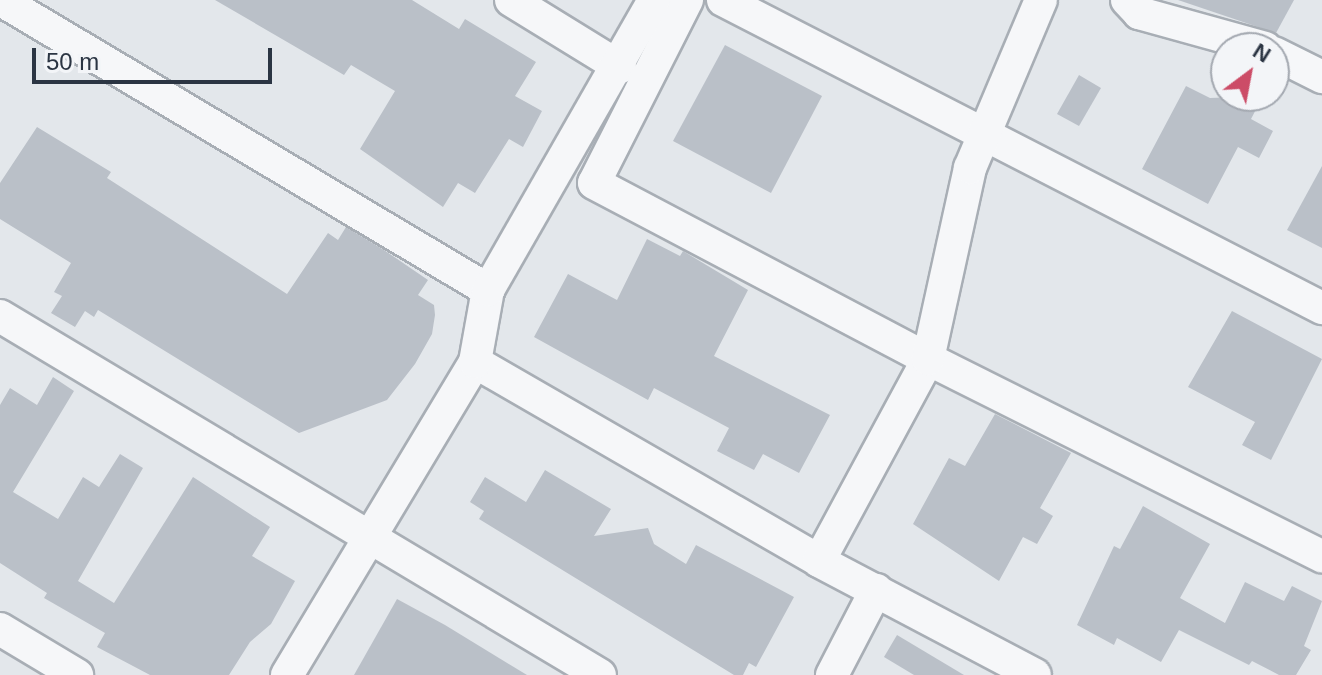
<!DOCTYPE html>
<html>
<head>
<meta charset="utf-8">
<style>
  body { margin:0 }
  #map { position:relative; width:1322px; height:675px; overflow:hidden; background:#e3e7eb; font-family:Arial,sans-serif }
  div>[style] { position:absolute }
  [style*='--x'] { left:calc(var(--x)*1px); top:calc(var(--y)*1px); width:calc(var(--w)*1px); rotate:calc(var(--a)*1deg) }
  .building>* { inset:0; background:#bac0c8 }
  .roads { filter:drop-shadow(2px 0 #a8aeb5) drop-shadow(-2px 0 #a8aeb5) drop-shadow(0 2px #a8aeb5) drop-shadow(0 -2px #a8aeb5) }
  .minor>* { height:32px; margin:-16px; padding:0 16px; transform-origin:16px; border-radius:16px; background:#f6f7f9 }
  span { translate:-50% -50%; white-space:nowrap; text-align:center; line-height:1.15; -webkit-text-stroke:6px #f3f5f8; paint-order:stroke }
  .north { position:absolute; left:1210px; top:32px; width:80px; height:80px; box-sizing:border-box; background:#f3f5f8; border:2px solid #a3a8b0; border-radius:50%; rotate:32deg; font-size:22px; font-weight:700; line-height:32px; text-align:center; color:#2b3543 }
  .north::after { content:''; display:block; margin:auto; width:28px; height:36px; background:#cc4c67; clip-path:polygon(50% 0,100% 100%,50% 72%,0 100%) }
  .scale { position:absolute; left:32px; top:48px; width:240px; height:36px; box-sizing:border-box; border:4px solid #2b3543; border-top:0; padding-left:10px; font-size:24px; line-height:28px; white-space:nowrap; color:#2b3543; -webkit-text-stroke:6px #f3f5f8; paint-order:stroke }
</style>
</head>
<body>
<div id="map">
  <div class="building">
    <div style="clip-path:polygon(215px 0,412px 0,459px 29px,465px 19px,536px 62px,515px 96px,542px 111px,523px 147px,509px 139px,475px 193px,458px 183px,443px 207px,360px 149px,395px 91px,351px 65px,344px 75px)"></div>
    <div style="clip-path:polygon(1178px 0,1294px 0,1276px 33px)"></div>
    <div style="clip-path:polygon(725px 45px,822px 96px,771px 193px,673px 141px)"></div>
    <div style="clip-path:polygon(1079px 75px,1101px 88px,1079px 126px,1057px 114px)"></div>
    <div style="clip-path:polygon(1186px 86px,1210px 98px,1263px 96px,1251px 119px,1273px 131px,1259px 158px,1238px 147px,1208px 204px,1142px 169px)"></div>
    <div style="clip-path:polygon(37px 127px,111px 172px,107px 178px,287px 294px,328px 233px,338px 240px,346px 227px,384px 250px,428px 280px,418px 295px,434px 305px,435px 315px,432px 334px,415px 364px,387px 400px,299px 433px,98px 310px,94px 317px,85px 311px,75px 327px,51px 313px,62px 296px,54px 292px,71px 263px,0 219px,0 183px)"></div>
    <div style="clip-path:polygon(1322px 166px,1322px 248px,1287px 230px)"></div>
    <div style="clip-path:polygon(647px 239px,680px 256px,683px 251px,748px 290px,714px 356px,830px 415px,799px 473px,763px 454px,754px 470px,717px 451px,729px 428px,654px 388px,648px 400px,534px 337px,568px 274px,617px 300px)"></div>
    <div style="clip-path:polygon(1232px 311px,1322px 359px,1271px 460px,1242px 445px,1255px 422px,1188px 387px)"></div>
    <div style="clip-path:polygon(53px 377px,74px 391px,13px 492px,58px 519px,83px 477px,99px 487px,120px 454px,143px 468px,78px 581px,114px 603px,193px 477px,270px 527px,252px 556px,295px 581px,271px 624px,250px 642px,229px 675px,150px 675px,97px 647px,105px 633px,44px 598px,47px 593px,0 563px,0 405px,10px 388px,37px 405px)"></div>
    <div style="clip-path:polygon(995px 414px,1071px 453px,1040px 508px,1053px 516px,1037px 544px,1023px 537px,999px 581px,913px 524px,949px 458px,965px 466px)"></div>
    <div style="clip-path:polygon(545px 470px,611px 509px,594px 536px,648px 528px,654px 544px,686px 564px,696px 545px,794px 597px,756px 667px,749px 663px,743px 675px,734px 675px,479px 519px,484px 511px,470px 502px,485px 477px,526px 502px)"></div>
    <div style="clip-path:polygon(1143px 506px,1210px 544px,1180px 598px,1225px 623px,1245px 582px,1284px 601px,1292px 586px,1322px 601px,1304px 646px,1311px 650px,1296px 675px,1279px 675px,1252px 661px,1249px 665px,1179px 630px,1161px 662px,1117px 638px,1114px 645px,1077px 625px,1114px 546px,1120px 549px)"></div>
    <div style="clip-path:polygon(397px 599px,445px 625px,527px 675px,354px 675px)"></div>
    <div style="clip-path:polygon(897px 635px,964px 675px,914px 675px,884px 657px)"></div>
  </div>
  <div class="roads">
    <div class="minor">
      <div style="--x:1;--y:0;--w:567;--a:30.77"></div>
      <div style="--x:511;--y:0;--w:128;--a:31.6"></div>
      <div style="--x:687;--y:0;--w:205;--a:116.9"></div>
      <div style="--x:594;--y:183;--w:378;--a:27.8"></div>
      <div style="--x:928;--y:359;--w:441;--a:26.6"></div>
      <div style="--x:723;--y:0;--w:674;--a:27.21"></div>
      <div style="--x:1127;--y:0;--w:18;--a:47"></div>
      <div style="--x:1139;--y:13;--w:131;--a:15.5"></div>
      <div style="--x:1274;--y:53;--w:54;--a:26.6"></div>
      <div style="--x:0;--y:316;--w:699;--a:30.89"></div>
      <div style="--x:475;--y:362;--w:397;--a:30"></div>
      <div style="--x:819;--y:561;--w:244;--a:27.8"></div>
      <div style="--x:819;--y:561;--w:230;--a:-61.6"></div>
      <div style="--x:928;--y:359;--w:196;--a:-77.6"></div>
      <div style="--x:970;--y:168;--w:182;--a:-67.1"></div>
      <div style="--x:0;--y:629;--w:90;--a:30.9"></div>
      <div style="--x:287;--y:675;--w:365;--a:-59"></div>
      <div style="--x:475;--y:362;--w:73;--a:-79.8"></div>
      <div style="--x:488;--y:290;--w:334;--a:-60.2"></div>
      <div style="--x:832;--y:675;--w:96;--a:-62.6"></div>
    </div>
  </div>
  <div class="north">N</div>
  <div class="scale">50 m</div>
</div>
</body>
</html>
